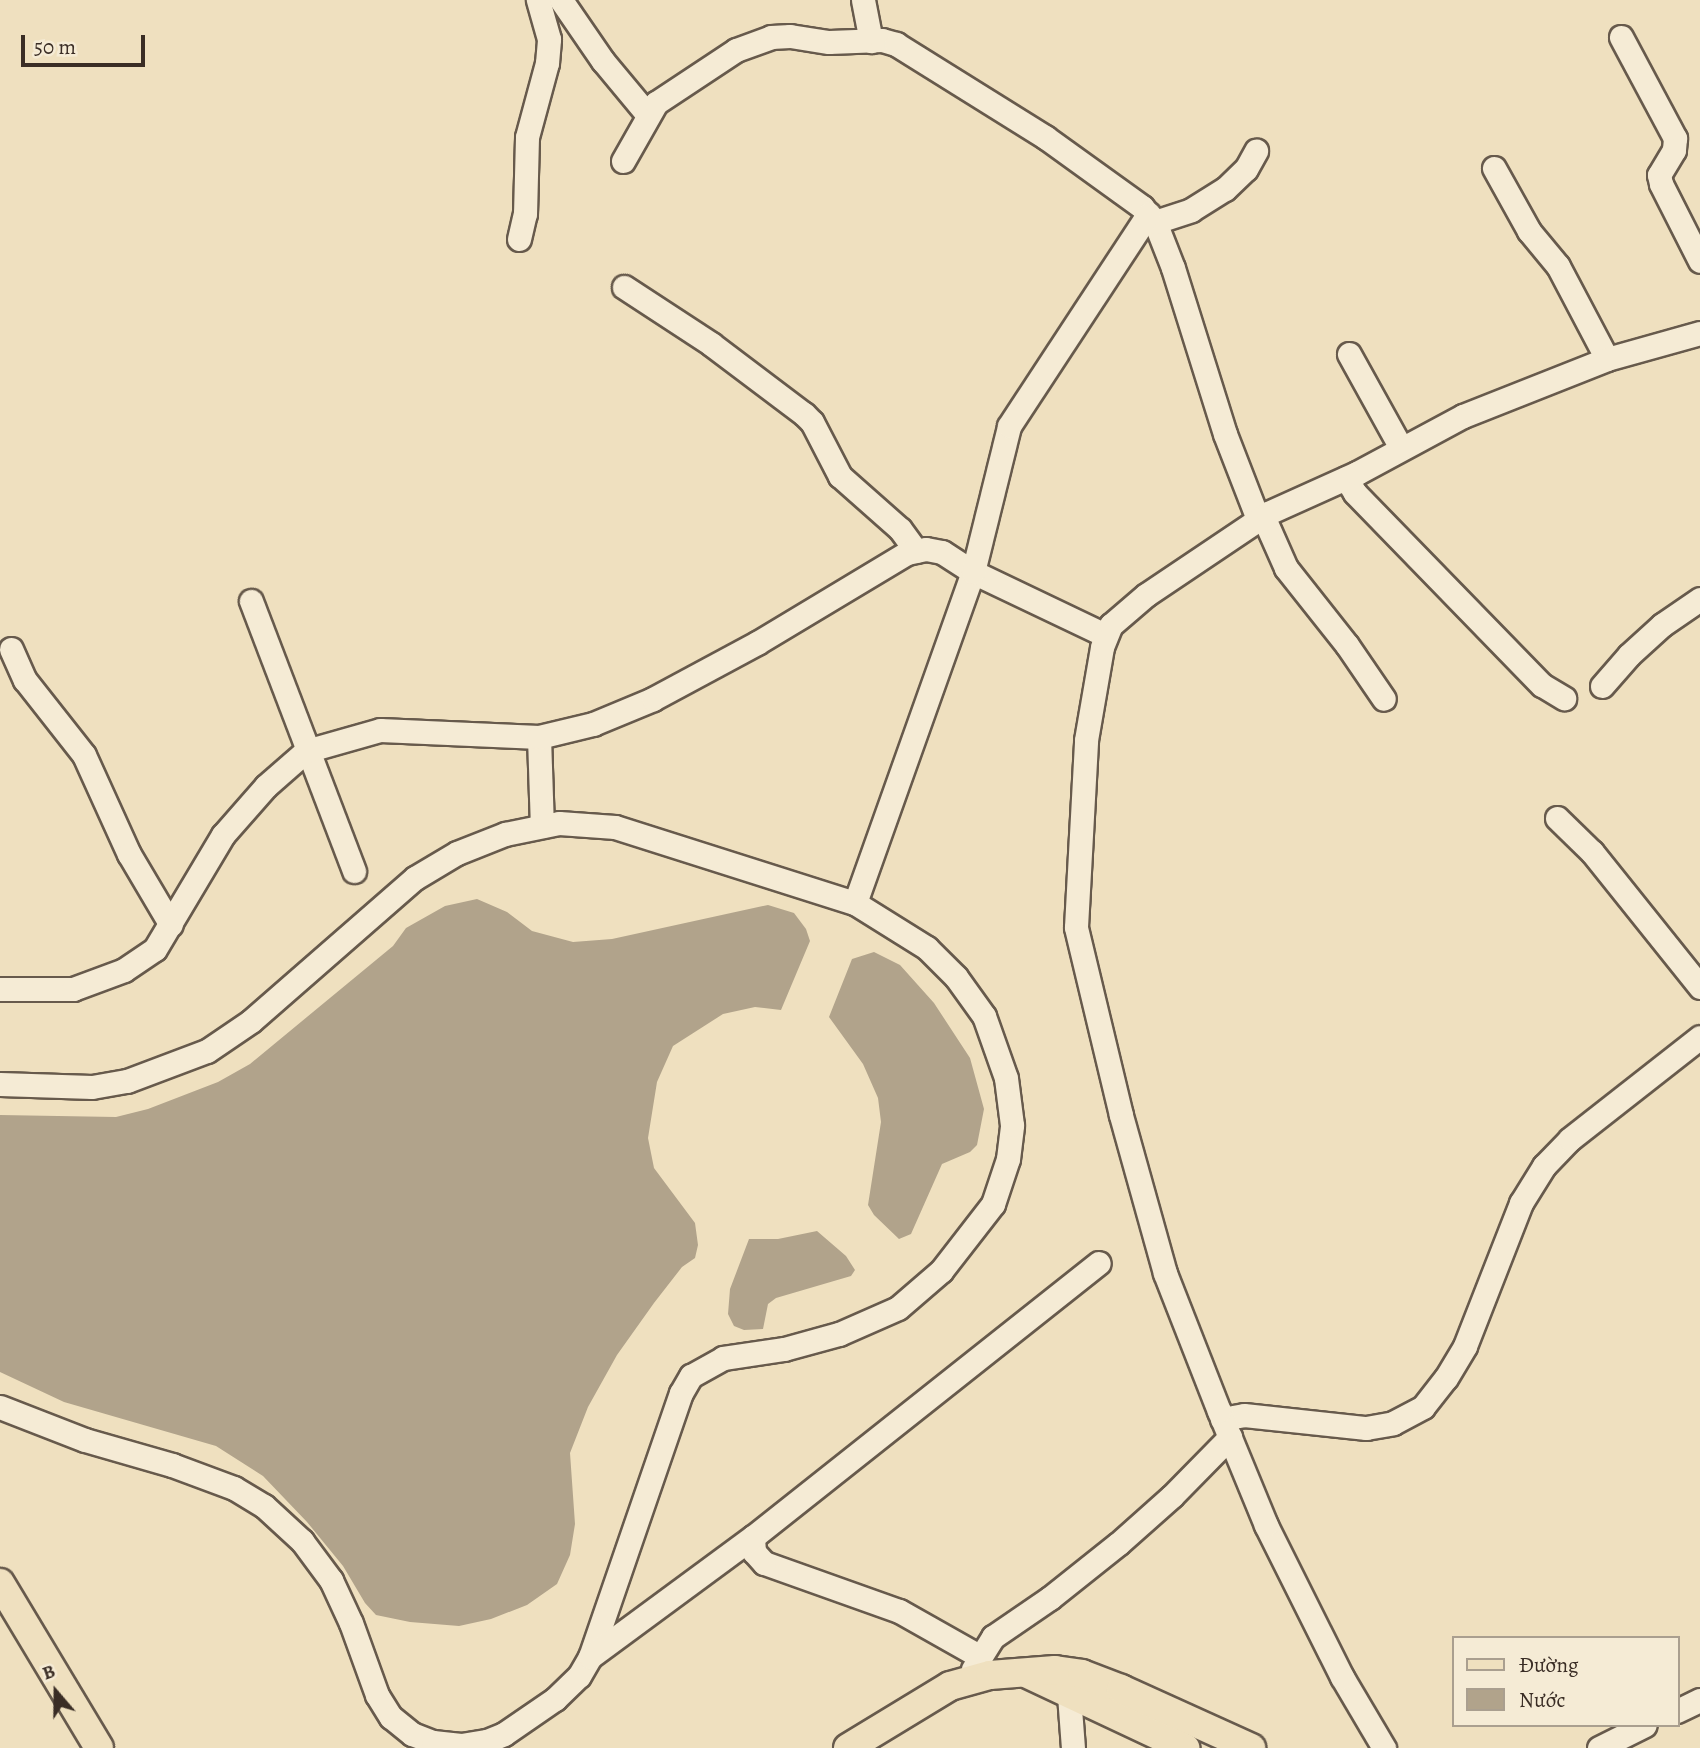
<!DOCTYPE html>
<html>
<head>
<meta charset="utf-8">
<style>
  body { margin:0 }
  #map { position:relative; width:1700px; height:1748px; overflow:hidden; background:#efe0bf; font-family:Alegreya,serif }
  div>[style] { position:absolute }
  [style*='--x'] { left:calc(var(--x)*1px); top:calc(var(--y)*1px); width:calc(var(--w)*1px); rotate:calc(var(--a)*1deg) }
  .water>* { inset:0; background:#b1a38b }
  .roads { filter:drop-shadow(2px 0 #675a4c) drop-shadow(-2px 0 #675a4c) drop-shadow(0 2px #675a4c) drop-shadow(0 -2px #675a4c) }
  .minor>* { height:23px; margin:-11.5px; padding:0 11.5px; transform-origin:11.5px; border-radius:11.5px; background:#f5ebd5 }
  .major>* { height:28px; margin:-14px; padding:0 14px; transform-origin:14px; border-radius:14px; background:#efe0bf }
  span { translate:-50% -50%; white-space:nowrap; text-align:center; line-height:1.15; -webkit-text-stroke:5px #f5ebd5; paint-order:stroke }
  .legend { position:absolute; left:1452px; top:1636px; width:228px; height:91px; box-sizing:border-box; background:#f5ebd5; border:2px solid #aa9f8f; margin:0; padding:9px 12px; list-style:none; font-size:21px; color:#3a2d25 }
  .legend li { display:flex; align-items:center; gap:14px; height:35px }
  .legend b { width:35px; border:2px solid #aa9f8f }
  .north { position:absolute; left:21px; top:1657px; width:70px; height:70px; -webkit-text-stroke:5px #f5ebd5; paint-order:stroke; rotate:340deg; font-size:19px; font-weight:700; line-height:28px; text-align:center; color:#3a2d25 }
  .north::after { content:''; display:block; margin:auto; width:24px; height:32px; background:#3a2d25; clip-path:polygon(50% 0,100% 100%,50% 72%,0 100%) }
  .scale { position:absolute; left:21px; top:35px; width:124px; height:32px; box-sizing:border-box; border:4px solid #3a2d25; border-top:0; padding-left:9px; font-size:21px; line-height:24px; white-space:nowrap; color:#3a2d25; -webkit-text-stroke:5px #f5ebd5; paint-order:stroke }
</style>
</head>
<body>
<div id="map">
  <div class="water">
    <div style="clip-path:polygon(477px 899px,507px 912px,532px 931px,573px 942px,612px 939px,768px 905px,794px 913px,806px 929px,810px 941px,781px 1010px,755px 1007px,723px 1014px,673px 1046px,657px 1082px,648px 1138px,654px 1168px,695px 1223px,698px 1245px,695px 1258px,682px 1267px,654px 1303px,617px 1355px,588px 1407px,570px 1453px,575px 1524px,570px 1555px,557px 1584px,527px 1605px,491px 1619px,459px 1626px,410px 1622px,376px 1615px,365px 1603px,343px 1566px,307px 1522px,263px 1476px,216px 1446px,64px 1402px,0 1372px,0 1115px,116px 1117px,148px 1109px,218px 1082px,250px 1064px,393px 946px,406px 928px,445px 906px)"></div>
    <div style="clip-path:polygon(874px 952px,900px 965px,934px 1003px,970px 1058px,984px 1109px,977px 1145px,970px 1152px,942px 1164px,911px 1234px,899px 1239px,874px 1215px,868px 1205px,881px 1122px,878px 1098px,863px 1064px,829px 1017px,852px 959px)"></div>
    <div style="clip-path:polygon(817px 1231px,846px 1256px,855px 1270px,851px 1276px,776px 1298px,768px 1304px,763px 1329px,744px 1330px,734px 1326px,728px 1314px,730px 1289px,749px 1239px,778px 1239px)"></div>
  </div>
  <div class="roads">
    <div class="minor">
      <div style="--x:561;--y:0;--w:74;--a:55.5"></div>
      <div style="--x:603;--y:61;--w:70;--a:50.2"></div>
      <div style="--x:863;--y:0;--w:42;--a:79"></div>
      <div style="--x:1621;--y:37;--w:115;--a:61.9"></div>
      <div style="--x:1675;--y:138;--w:12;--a:95"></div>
      <div style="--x:1674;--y:150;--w:29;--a:121"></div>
      <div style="--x:1659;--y:175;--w:9;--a:77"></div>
      <div style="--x:1661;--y:184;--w:86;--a:63.1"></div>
      <div style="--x:623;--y:161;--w:67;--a:-60.4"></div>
      <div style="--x:656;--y:103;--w:96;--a:-33.5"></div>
      <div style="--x:736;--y:50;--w:37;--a:-20"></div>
      <div style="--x:771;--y:37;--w:19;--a:-3"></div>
      <div style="--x:790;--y:36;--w:39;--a:9"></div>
      <div style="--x:829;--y:42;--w:53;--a:-2.2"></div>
      <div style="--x:882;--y:40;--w:15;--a:16"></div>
      <div style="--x:896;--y:44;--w:176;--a:32"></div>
      <div style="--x:1045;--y:137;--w:120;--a:35.8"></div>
      <div style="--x:1142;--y:207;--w:20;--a:49"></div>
      <div style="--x:1155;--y:222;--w:49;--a:68.6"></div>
      <div style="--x:1173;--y:268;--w:174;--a:72.6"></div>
      <div style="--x:1225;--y:434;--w:91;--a:68.8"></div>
      <div style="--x:1494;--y:168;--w:72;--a:60.9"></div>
      <div style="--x:1529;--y:231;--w:45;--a:50.4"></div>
      <div style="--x:1558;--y:266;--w:105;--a:62.2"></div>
      <div style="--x:1155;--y:222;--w:38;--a:-18"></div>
      <div style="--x:1191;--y:210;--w:40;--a:-32"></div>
      <div style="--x:1225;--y:189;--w:29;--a:-44"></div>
      <div style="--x:1246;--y:169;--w:21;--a:-61"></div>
      <div style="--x:519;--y:239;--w:26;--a:-77"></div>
      <div style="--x:525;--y:214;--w:77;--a:-88.5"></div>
      <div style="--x:527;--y:137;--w:77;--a:-74.9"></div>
      <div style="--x:547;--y:63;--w:24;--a:-85"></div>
      <div style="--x:549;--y:39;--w:41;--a:-105.8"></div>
      <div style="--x:624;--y:287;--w:104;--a:33.2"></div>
      <div style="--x:711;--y:344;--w:116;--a:37"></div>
      <div style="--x:804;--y:414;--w:11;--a:45"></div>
      <div style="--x:812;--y:422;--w:61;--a:62.6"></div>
      <div style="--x:840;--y:476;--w:80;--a:41.5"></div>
      <div style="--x:900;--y:529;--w:27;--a:54"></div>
      <div style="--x:1349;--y:354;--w:107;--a:61"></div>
      <div style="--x:1346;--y:478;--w:17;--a:59"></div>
      <div style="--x:1355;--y:493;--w:268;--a:45.8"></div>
      <div style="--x:1542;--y:685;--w:26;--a:31"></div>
      <div style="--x:1263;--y:516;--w:57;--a:66.1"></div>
      <div style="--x:1286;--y:568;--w:98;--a:51.6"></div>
      <div style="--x:1347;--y:645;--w:65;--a:55.6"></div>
      <div style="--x:251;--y:601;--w:289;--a:69.1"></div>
      <div style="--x:11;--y:649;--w:34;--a:66"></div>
      <div style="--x:25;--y:680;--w:95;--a:51.8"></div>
      <div style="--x:84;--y:755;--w:109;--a:65.6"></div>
      <div style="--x:129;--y:854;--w:82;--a:59.4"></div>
      <div style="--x:1602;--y:686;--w:41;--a:-48.9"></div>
      <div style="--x:1629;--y:655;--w:45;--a:-42.3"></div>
      <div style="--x:1662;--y:625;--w:46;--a:-34.4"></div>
      <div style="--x:539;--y:737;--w:89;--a:88.1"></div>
      <div style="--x:1557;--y:818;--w:49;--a:44.2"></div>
      <div style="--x:1592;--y:852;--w:173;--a:51.3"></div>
      <div style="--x:0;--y:989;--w:73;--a:0"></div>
      <div style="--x:73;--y:989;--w:54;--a:-20.4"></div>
      <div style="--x:124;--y:970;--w:37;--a:-34"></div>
      <div style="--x:155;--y:949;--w:133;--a:-59.2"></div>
      <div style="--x:223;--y:835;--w:65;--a:-48.7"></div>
      <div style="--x:266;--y:786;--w:53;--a:-41.2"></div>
      <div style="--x:306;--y:751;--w:77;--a:-15.8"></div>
      <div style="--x:380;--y:730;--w:159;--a:2.5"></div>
      <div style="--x:539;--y:737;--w:56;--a:-13.5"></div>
      <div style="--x:593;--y:724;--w:65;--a:-22.6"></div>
      <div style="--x:653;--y:699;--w:118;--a:-28.3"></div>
      <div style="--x:757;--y:643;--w:175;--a:-31"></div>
      <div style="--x:907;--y:553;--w:19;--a:-12"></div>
      <div style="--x:926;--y:549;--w:16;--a:11"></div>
      <div style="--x:942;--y:552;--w:37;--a:33"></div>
      <div style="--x:973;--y:572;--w:146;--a:25.5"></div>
      <div style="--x:0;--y:1084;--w:92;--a:1.9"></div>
      <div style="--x:92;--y:1087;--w:36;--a:-10"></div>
      <div style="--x:127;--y:1081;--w:85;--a:-20.6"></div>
      <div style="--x:207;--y:1051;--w:53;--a:-34.3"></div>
      <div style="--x:251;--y:1021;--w:218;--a:-41.1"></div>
      <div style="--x:415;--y:878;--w:49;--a:-30.8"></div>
      <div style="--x:457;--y:853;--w:52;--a:-21.6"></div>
      <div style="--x:505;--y:834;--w:55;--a:-11.5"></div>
      <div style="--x:559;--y:823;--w:56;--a:4.1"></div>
      <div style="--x:615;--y:827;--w:252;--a:17.6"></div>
      <div style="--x:0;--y:1407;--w:91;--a:21.2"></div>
      <div style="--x:85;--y:1440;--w:91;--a:16"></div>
      <div style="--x:172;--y:1465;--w:66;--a:20.4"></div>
      <div style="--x:234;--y:1488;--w:35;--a:31"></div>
      <div style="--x:264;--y:1506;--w:52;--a:42.6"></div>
      <div style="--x:302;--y:1541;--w:49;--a:53.4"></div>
      <div style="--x:331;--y:1580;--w:47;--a:65.1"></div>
      <div style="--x:351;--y:1623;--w:77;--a:70.1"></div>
      <div style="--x:377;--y:1695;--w:26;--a:58"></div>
      <div style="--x:391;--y:1717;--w:27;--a:39"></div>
      <div style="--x:412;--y:1734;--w:22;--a:21"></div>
      <div style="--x:433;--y:1742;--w:28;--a:6"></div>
      <div style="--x:461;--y:1745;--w:26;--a:-9"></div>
      <div style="--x:487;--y:1741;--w:18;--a:-22"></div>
      <div style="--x:504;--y:1734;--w:62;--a:-34.5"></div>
      <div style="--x:555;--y:1699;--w:33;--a:-44"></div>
      <div style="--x:579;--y:1676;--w:22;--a:-60"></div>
      <div style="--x:590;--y:1657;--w:279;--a:-71"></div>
      <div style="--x:681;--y:1393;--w:20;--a:-60"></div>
      <div style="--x:691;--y:1376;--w:37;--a:-29"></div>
      <div style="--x:723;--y:1358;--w:62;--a:-8.4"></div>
      <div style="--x:784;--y:1349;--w:57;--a:-15.3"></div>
      <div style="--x:839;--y:1334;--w:64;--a:-23.8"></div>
      <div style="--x:898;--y:1308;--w:57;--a:-40.7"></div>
      <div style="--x:941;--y:1271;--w:85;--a:-52.2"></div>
      <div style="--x:993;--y:1204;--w:47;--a:-71.6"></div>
      <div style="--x:1008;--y:1159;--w:34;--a:-83"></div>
      <div style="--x:1012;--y:1125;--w:47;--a:-97.3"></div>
      <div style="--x:1006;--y:1078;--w:66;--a:-109.5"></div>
      <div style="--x:984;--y:1016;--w:48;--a:-125.7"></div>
      <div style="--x:956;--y:977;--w:41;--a:-135"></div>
      <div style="--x:927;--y:948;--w:85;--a:-148"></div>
      <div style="--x:855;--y:903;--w:351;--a:-70.4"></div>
      <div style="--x:973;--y:572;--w:150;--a:-76.1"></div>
      <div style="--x:1009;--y:426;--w:254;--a:-56.7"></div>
      <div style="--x:1222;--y:1419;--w:22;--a:-10"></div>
      <div style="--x:1244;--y:1415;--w:123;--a:6.1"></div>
      <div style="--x:1366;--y:1428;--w:27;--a:-10"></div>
      <div style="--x:1393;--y:1423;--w:34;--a:-28"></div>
      <div style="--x:1423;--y:1407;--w:37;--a:-52"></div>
      <div style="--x:1446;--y:1378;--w:37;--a:-59"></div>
      <div style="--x:1465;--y:1346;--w:154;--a:-68.6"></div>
      <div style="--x:1521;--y:1203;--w:44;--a:-58.1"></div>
      <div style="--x:1544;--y:1166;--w:37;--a:-46"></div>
      <div style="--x:1570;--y:1139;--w:165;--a:-38.1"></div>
      <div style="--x:979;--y:1656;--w:92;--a:-150.6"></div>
      <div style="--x:899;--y:1611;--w:143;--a:-160.4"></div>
      <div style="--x:764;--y:1563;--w:15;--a:-132"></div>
      <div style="--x:754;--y:1552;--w:15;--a:-94"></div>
      <div style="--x:753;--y:1537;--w:441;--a:-38.4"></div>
      <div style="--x:590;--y:1657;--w:202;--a:-36.4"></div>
      <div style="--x:973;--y:1669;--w:38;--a:-58"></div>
      <div style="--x:993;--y:1637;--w:69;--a:-34.4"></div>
      <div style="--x:1050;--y:1598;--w:87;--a:-38.5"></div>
      <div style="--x:1118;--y:1544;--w:72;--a:-41.6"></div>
      <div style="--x:1172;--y:1496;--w:83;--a:-45.5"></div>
      <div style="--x:1069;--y:1695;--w:53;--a:85.7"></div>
      <div style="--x:1677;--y:1711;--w:25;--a:-26"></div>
      <div style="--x:1384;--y:1748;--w:82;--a:-120.6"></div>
      <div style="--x:1342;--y:1677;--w:170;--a:-116.6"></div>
      <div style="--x:1266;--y:1525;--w:123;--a:-112.4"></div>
      <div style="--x:1219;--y:1411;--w:148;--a:-111.4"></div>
      <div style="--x:1165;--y:1273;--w:164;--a:-105.6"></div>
      <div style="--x:1121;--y:1115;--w:193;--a:-103.5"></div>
      <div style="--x:1076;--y:927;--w:187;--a:-86.9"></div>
      <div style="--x:1086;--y:740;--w:94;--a:-80.2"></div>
      <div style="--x:1102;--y:647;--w:24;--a:-68"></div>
      <div style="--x:1111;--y:625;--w:46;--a:-40.6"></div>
      <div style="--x:1146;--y:595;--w:147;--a:-33.9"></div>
      <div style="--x:1268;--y:513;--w:98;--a:-24.2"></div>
      <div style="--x:1357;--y:473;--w:120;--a:-28.3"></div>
      <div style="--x:1463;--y:416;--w:155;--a:-21.6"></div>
      <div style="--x:1607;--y:359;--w:97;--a:-15.6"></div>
      <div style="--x:1599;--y:1748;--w:51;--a:-26.6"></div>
    </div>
    <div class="major">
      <div style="--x:0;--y:1583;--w:192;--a:59"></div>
      <div style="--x:1028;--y:1674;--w:174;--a:25.2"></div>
      <div style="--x:848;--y:1748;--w:119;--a:-31.3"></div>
      <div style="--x:950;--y:1686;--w:41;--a:-15.4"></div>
      <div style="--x:990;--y:1675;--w:65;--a:-4.4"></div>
      <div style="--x:1055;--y:1670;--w:27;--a:8"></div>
      <div style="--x:1082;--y:1674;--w:42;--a:21"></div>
      <div style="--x:1121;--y:1689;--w:143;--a:24.4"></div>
    </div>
  </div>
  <ul class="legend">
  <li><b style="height:9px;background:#efe0bf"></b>Đường</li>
  <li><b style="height:19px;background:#b1a38b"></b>Nước</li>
  </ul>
  <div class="north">B</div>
  <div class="scale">50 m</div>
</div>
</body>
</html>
